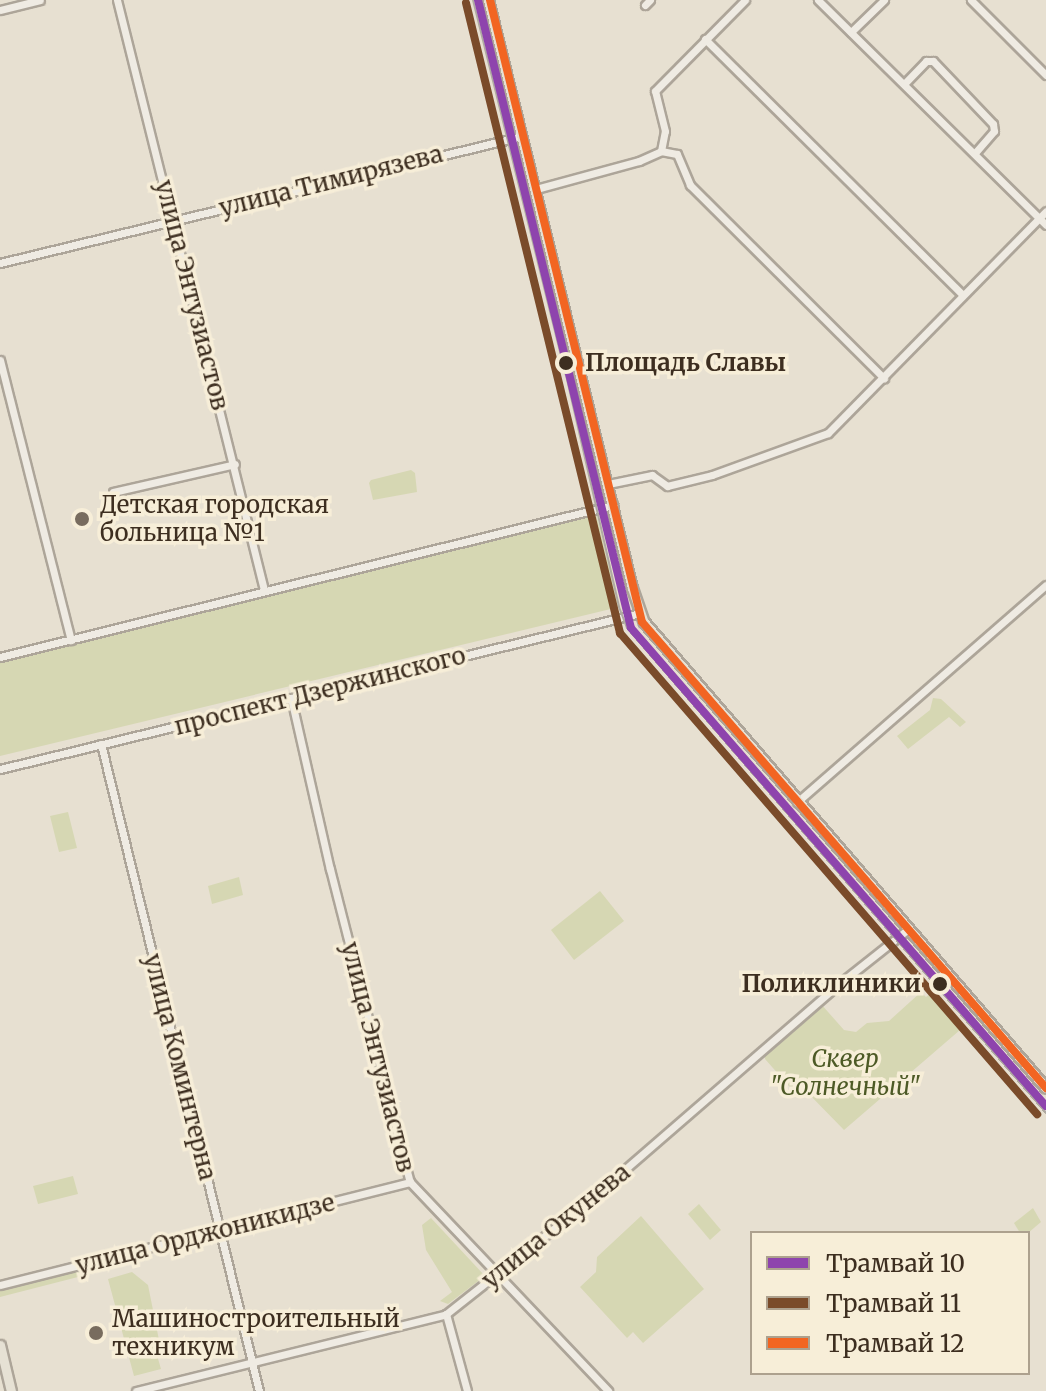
<!DOCTYPE html>
<html>
<head>
<meta charset="utf-8">
<style>
  body { margin:0 }
  #map { position:relative; width:1046px; height:1391px; overflow:hidden; background:#e7e0d1; font-family:Merriweather,serif }
  div>[style] { position:absolute }
  [style*='--x'] { left:calc(var(--x)*1px); top:calc(var(--y)*1px); width:calc(var(--w)*1px); rotate:calc(var(--a)*1deg) }
  .green>* { inset:0; background:#d6d7b3 }
  .roads { filter:drop-shadow(2px 0 #ada599) drop-shadow(-2px 0 #ada599) drop-shadow(0 2px #ada599) drop-shadow(0 -2px #ada599) }
  .minor>* { height:7px; margin:-3.5px; padding:0 3.5px; transform-origin:3.5px; border-radius:3.5px; background:#efebe3 }
  .major>* { height:9px; margin:-4.5px; padding:0 4.5px; transform-origin:4.5px; border-radius:4.5px; background:#e6e1d4 }
  .tram>* { height:2px; margin:-1px; padding:0 1px; transform-origin:1px; border-radius:1px; background:#afaaa2 }
  .tram-1>* { height:8px; margin:-4px; padding:0 4px; transform-origin:4px; border-radius:4px; background:#8e44ad }
  .tram-2>* { height:8px; margin:-4px; padding:0 4px; transform-origin:4px; border-radius:4px; background:#7a4b2a }
  .tram-3>* { height:8px; margin:-4px; padding:0 4px; transform-origin:4px; border-radius:4px; background:#f26522 }
  .dots>* { width:22px; height:22px; translate:-50% -50%; box-sizing:border-box; border:4px solid #f7eed8; border-radius:50% }
  span { translate:-50% -50%; white-space:nowrap; text-align:center; line-height:1.15; -webkit-text-stroke:7px #f7eed8; paint-order:stroke }
  .street-label { font-size:24px; color:#3d2e20 }
  .stop-label { font-size:24px; color:#3d2e20; font-weight:700 }
  .left { translate:0 -50%; text-align:left }
  .right { translate:-100% -50%; text-align:right }
  .poi-label { font-size:24px; color:#3d2e20 }
  .park-label { font-size:24px; color:#4d5a26; font-style:italic }
  .legend { position:absolute; left:750px; top:1231px; width:280px; height:144px; box-sizing:border-box; background:#f7eed8; border:2px solid #ada18e; margin:0; padding:10px 14px; list-style:none; font-size:24px; color:#3d2e20 }
  .legend li { display:flex; align-items:center; gap:16px; height:40px }
  .legend b { width:40px; border:2px solid #ada18e }
</style>
</head>
<body>
<div id="map">
  <div class="green">
    <div style="clip-path:polygon(411px 470px,415px 473px,417px 492px,373px 500px,369px 483px,371px 480px)"></div>
    <div style="clip-path:polygon(596px 513px,619px 607px,0 756px,0 663px)"></div>
    <div style="clip-path:polygon(933px 698px,941px 699px,966px 722px,960px 727px,949px 717px,908px 749px,897px 736px,930px 710px)"></div>
    <div style="clip-path:polygon(68px 812px,77px 848px,59px 852px,50px 816px)"></div>
    <div style="clip-path:polygon(239px 877px,243px 895px,212px 904px,208px 886px)"></div>
    <div style="clip-path:polygon(600px 891px,624px 921px,574px 960px,551px 930px)"></div>
    <div style="clip-path:polygon(921px 992px,926px 997px,931px 993px,960px 1030px,844px 1130px,803px 1088px,796px 1094px,765px 1059px,765px 1053px,821px 1004px,844px 1030px,856px 1032px,867px 1023px,889px 1021px)"></div>
    <div style="clip-path:polygon(73px 1176px,78px 1194px,38px 1204px,33px 1186px)"></div>
    <div style="clip-path:polygon(699px 1204px,721px 1230px,710px 1240px,688px 1214px)"></div>
    <div style="clip-path:polygon(1033px 1208px,1041px 1222px,1028px 1233px,1020px 1233px,1014px 1223px)"></div>
    <div style="clip-path:polygon(641px 1216px,704px 1289px,643px 1343px,633px 1332px,627px 1338px,580px 1287px,596px 1272px,597px 1257px)"></div>
    <div style="clip-path:polygon(431px 1218px,485px 1276px,448px 1304px,440px 1301px,452px 1292px,426px 1250px,422px 1225px)"></div>
    <div style="clip-path:polygon(150px 1252px,152px 1258px,0 1297px,0 1290px)"></div>
    <div style="clip-path:polygon(132px 1272px,148px 1285px,161px 1350px,157px 1355px,161px 1369px,134px 1376px,108px 1279px)"></div>
  </div>
  <div class="roads">
    <div class="minor">
      <div style="--x:117;--y:0;--w:608;--a:76.01"></div>
      <div style="--x:818;--y:0;--w:320;--a:44.6"></div>
      <div style="--x:971;--y:0;--w:106;--a:45"></div>
      <div style="--x:645;--y:5;--w:7;--a:-45"></div>
      <div style="--x:0;--y:10;--w:41;--a:-14"></div>
      <div style="--x:851;--y:32;--w:46;--a:-44.1"></div>
      <div style="--x:705;--y:39;--w:363;--a:44.8"></div>
      <div style="--x:904;--y:84;--w:32;--a:-46"></div>
      <div style="--x:926;--y:61;--w:7;--a:0"></div>
      <div style="--x:933;--y:61;--w:87;--a:46.4"></div>
      <div style="--x:993;--y:124;--w:7;--a:82"></div>
      <div style="--x:994;--y:131;--w:30;--a:131"></div>
      <div style="--x:661;--y:151;--w:16;--a:11"></div>
      <div style="--x:677;--y:154;--w:34;--a:67"></div>
      <div style="--x:690;--y:185;--w:274;--a:44.9"></div>
      <div style="--x:536;--y:189;--w:107;--a:-15.2"></div>
      <div style="--x:639;--y:161;--w:24;--a:-24"></div>
      <div style="--x:661;--y:151;--w:20;--a:-79"></div>
      <div style="--x:665;--y:131;--w:41;--a:-104"></div>
      <div style="--x:655;--y:91;--w:128;--a:-45.3"></div>
      <div style="--x:0;--y:263;--w:537;--a:-13.67"></div>
      <div style="--x:0;--y:360;--w:289;--a:75.8"></div>
      <div style="--x:608;--y:484;--w:45;--a:-11.6"></div>
      <div style="--x:652;--y:475;--w:19;--a:36"></div>
      <div style="--x:667;--y:486;--w:46;--a:-13.7"></div>
      <div style="--x:712;--y:475;--w:123;--a:-19.9"></div>
      <div style="--x:828;--y:433;--w:311;--a:-45.5"></div>
      <div style="--x:113;--y:492;--w:125;--a:-12.9"></div>
      <div style="--x:0;--y:657;--w:632;--a:-13.93"></div>
      <div style="--x:291;--y:698;--w:175;--a:77.2"></div>
      <div style="--x:330;--y:869;--w:323;--a:75.7"></div>
      <div style="--x:410;--y:1182;--w:288;--a:46.5"></div>
      <div style="--x:101;--y:744;--w:666;--a:76.28"></div>
      <div style="--x:0;--y:769;--w:659;--a:-13.7"></div>
      <div style="--x:797;--y:802;--w:330;--a:-41.1"></div>
      <div style="--x:0;--y:1285;--w:423;--a:-14.1"></div>
      <div style="--x:446;--y:1314;--w:80;--a:74.7"></div>
      <div style="--x:136;--y:1391;--w:319;--a:-13.9"></div>
      <div style="--x:446;--y:1314;--w:179;--a:-38.4"></div>
      <div style="--x:586;--y:1203;--w:330;--a:-40.9"></div>
      <div style="--x:835;--y:987;--w:92;--a:-38.4"></div>
    </div>
    <div class="major">
      <div style="--x:488;--y:0;--w:605;--a:76.24"></div>
      <div style="--x:632;--y:588;--w:36;--a:71"></div>
      <div style="--x:644;--y:622;--w:615;--a:49.22"></div>
      <div style="--x:0;--y:1345;--w:47;--a:76.6"></div>
    </div>
  </div>
  <div class="tram">
    <div style="--x:473;--y:0;--w:386;--a:76.1"></div>
    <div style="--x:566;--y:375;--w:238;--a:77.1"></div>
    <div style="--x:619;--y:607;--w:22;--a:69"></div>
    <div style="--x:627;--y:628;--w:641;--a:49.18"></div>
  </div>
  <div class="tram-1">
    <div style="--x:478;--y:0;--w:646;--a:76.31"></div>
    <div style="--x:631;--y:628;--w:633;--a:49.04"></div>
  </div>
  <div class="tram-2">
    <div style="--x:466;--y:3;--w:649;--a:76.26"></div>
    <div style="--x:620;--y:633;--w:637;--a:49.08"></div>
  </div>
  <div class="tram-3">
    <div style="--x:490;--y:0;--w:640;--a:76.27"></div>
    <div style="--x:642;--y:622;--w:617;--a:49.08"></div>
  </div>
  <div class="dots">
    <div style="left:566px;top:363px;background:#3d2e20"></div>
    <div style="left:82px;top:519px;background:#786c5e"></div>
    <div style="left:940px;top:984px;background:#3d2e20"></div>
    <div style="left:96px;top:1333px;background:#786c5e"></div>
  </div>
  <div class="street-label">
    <span style="left:331px;top:181px;rotate:-14deg">улица Тимирязева</span>
    <span style="left:192px;top:295px;rotate:76deg">улица Энтузиастов</span>
    <span style="left:320px;top:691px;rotate:-14deg">проспект Дзержинского</span>
    <span style="left:378px;top:1057px;rotate:76deg">улица Энтузиастов</span>
    <span style="left:180px;top:1067px;rotate:76deg">улица Коминтерна</span>
    <span style="left:556px;top:1226px;rotate:-39deg">улица Окунева</span>
    <span style="left:205px;top:1234px;rotate:-14deg">улица Орджоникидзе</span>
  </div>
  <div class="stop-label">
    <span class="left" style="left:585px;top:363px">Площадь Славы</span>
    <span class="right" style="left:921px;top:984px">Поликлиники</span>
  </div>
  <div class="poi-label">
    <span class="left" style="left:100px;top:519px">Детская городская<br>больница №1</span>
    <span class="left" style="left:112px;top:1333px">Машиностроительный<br>техникум</span>
  </div>
  <div class="park-label">
    <span style="left:845px;top:1073px">Сквер<br>"Солнечный"</span>
  </div>
  <ul class="legend">
  <li><b style="height:10px;background:#8e44ad"></b>Трамвай 10</li>
  <li><b style="height:10px;background:#7a4b2a"></b>Трамвай 11</li>
  <li><b style="height:10px;background:#f26522"></b>Трамвай 12</li>
  </ul>
</div>
</body>
</html>
